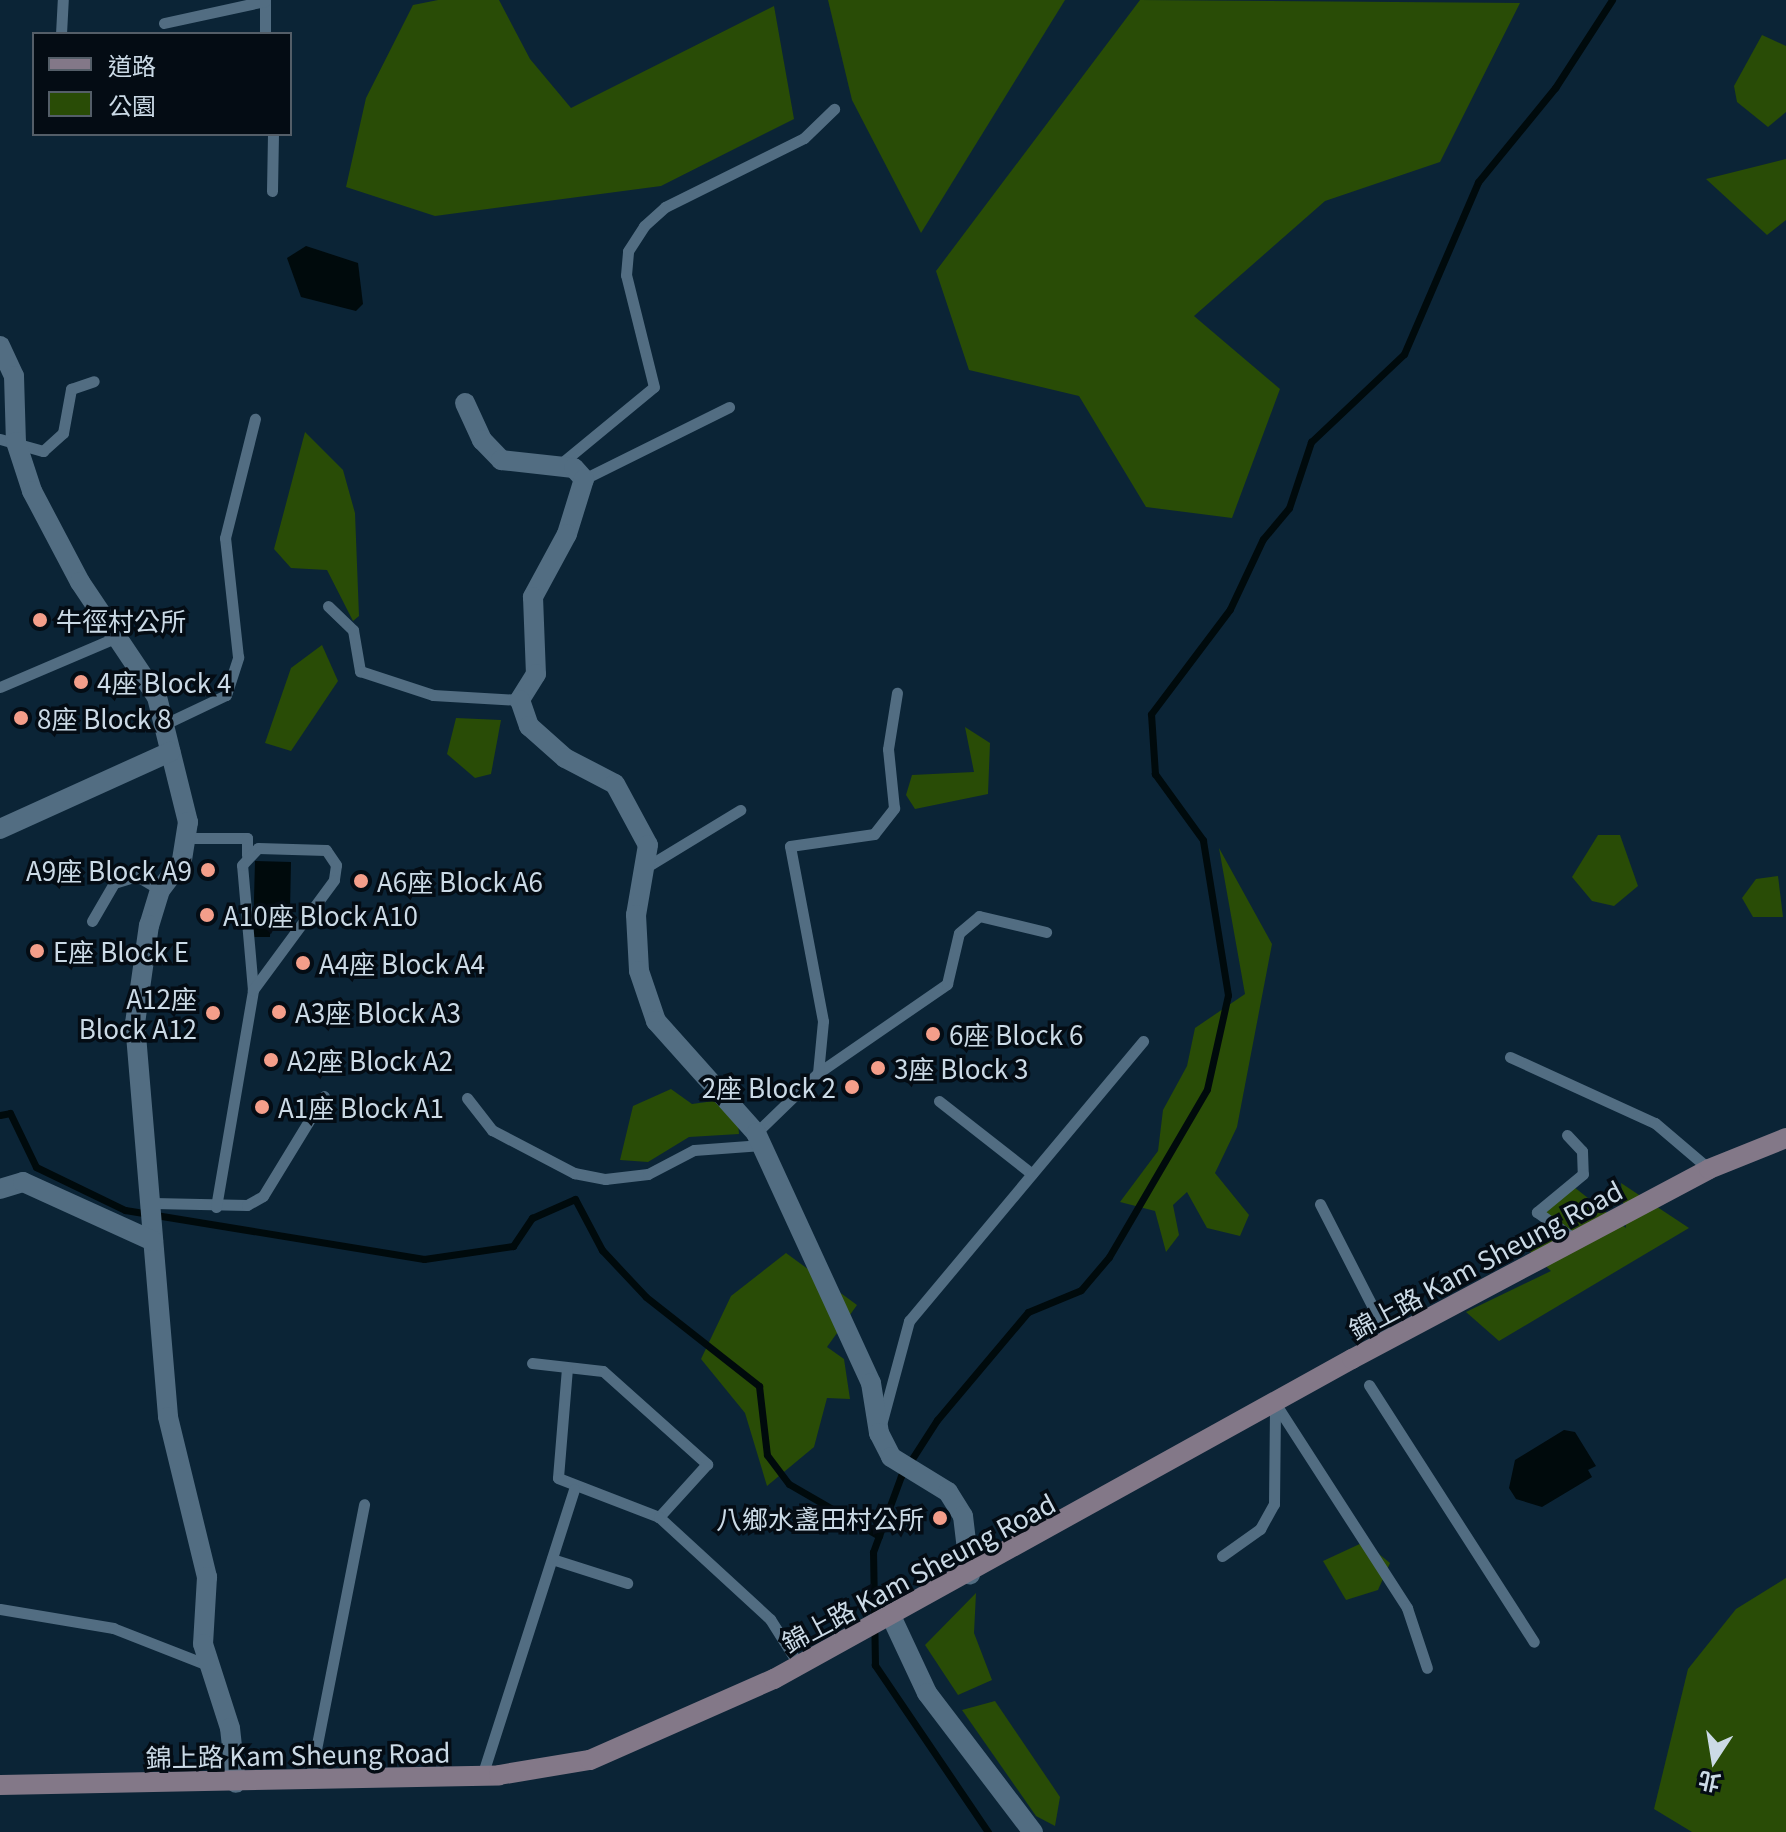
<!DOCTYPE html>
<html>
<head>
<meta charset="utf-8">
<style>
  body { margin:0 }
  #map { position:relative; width:1786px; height:1832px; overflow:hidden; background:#0b2436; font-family:Georgia,"Noto Sans TC",serif }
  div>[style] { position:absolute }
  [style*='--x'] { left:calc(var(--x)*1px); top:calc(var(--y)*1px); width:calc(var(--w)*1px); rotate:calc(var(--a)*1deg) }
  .green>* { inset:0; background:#294c06 }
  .water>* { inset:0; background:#000a0c }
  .stream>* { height:7px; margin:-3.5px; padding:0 3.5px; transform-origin:3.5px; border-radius:3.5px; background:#000a0c }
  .service>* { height:11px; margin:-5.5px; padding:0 5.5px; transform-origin:5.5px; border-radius:5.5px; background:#526d82 }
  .minor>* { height:20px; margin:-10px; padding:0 10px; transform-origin:10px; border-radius:10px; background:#526d82 }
  .secondary>* { height:20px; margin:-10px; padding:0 10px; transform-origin:10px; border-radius:10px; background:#837888 }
  .dots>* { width:22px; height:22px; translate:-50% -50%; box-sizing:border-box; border:4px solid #040c14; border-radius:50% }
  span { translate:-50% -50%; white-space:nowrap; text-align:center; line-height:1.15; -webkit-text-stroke:7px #040c14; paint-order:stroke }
  .poi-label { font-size:26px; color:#cbdae6 }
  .left { translate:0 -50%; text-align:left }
  .right { translate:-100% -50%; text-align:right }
  .street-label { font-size:26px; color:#cbdae6 }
  .legend { position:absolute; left:32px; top:32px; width:260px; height:104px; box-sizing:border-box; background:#040c14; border:2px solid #545e68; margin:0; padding:10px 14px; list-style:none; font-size:24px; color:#cbdae6 }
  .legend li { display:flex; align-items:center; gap:16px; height:40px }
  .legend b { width:40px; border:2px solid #545e68 }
  .north { position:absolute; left:1674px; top:1720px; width:80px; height:80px; -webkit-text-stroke:6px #040c14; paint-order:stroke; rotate:192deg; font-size:22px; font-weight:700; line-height:32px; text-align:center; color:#cbdae6 }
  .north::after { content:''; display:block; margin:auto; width:28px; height:36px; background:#cbdae6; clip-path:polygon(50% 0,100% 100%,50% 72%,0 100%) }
</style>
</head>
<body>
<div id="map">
  <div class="green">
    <div style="clip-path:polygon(438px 0,499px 0,530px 59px,571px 108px,774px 6px,794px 119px,661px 186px,435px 216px,346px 187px,366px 98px,413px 5px)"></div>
    <div style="clip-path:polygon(828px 0,1065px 0,921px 233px,852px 100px)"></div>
    <div style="clip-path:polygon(1140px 0,1520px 3px,1440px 162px,1325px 201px,1194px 316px,1280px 389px,1232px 518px,1146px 507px,1079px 396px,969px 370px,936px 271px)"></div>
    <div style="clip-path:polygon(1762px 35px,1786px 46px,1786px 112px,1768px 127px,1737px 102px,1734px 86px)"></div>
    <div style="clip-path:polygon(1786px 159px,1786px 220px,1767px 235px,1706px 179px)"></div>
    <div style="clip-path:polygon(305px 432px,343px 470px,355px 513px,359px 616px,353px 621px,327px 570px,291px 568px,274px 549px)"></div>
    <div style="clip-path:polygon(322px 645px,338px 681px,291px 751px,265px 743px,291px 668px)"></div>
    <div style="clip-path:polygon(456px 718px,501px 720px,491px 774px,475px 778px,447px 754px)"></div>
    <div style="clip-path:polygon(965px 727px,990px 743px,988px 794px,915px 809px,906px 795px,912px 775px,974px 772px)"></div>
    <div style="clip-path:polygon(1598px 835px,1620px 835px,1638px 886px,1614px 906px,1592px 901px,1572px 877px)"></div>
    <div style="clip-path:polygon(1219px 848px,1272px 944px,1237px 1127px,1215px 1173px,1249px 1215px,1240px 1236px,1207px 1228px,1187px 1192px,1173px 1205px,1179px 1235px,1166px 1252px,1155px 1211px,1120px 1202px,1158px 1151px,1163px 1110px,1187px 1066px,1195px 1028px,1245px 994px)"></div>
    <div style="clip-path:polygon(1778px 876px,1783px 917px,1753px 917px,1742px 898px,1756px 879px)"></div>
    <div style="clip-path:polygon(671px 1089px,692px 1104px,736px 1098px,739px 1134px,689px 1137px,648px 1162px,620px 1160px,633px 1106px)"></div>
    <div style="clip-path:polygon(1621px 1183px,1689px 1228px,1499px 1341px,1466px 1312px,1551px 1271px,1520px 1242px,1544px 1233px,1546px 1208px,1574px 1187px,1626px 1228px)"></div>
    <div style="clip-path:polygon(786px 1253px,857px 1305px,827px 1347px,844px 1359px,850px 1399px,827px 1398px,814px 1447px,767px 1486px,745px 1413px,701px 1359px,731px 1296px)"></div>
    <div style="clip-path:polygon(1364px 1542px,1390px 1563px,1378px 1590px,1346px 1600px,1323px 1561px)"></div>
    <div style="clip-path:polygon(1786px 1578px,1786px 1832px,1692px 1832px,1654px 1809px,1688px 1669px,1736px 1609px)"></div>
    <div style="clip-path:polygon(976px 1593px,974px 1633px,992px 1680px,958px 1695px,925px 1645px)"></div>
    <div style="clip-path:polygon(995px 1701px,1060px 1797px,1055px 1826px,1036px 1816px,962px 1710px)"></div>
  </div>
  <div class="water">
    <div style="clip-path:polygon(306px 246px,358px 263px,363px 304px,356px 311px,301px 297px,287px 258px)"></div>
    <div style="clip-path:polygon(255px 861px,291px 862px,290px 911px,271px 911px,270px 937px,253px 937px)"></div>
    <div style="clip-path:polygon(1564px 1430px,1575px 1432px,1596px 1466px,1588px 1470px,1592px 1477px,1542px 1507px,1516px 1499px,1509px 1488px,1515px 1460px)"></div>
  </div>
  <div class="stream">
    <div style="--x:0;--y:1115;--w:10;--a:-11"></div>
    <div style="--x:10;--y:1113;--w:60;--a:64.3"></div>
    <div style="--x:36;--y:1167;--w:99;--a:25.8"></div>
    <div style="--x:125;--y:1210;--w:303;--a:9.3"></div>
    <div style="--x:424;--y:1259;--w:90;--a:-8.3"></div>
    <div style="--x:513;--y:1246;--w:34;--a:-56"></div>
    <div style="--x:532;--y:1218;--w:47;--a:-23.8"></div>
    <div style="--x:575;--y:1199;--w:58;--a:62.1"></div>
    <div style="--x:602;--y:1250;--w:64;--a:46.9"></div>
    <div style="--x:646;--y:1297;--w:144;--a:38.2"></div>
    <div style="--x:759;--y:1386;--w:69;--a:83.4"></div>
    <div style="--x:767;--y:1455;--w:36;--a:53"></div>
    <div style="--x:789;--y:1484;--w:104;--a:30"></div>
    <div style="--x:988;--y:1832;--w:202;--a:-124.1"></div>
    <div style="--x:875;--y:1665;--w:113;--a:-91"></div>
    <div style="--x:873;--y:1552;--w:81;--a:-69.8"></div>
    <div style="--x:901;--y:1476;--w:67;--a:-57.3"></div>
    <div style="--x:937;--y:1420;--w:141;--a:-49.9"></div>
    <div style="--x:1028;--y:1312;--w:57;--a:-22.5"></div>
    <div style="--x:1081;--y:1290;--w:43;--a:-49.7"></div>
    <div style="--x:1109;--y:1257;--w:194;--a:-59.7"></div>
    <div style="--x:1207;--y:1089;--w:96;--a:-77.4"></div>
    <div style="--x:1228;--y:995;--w:157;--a:-99.2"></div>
    <div style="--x:1203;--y:840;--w:82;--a:-126"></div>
    <div style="--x:1155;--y:774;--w:60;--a:-93.8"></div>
    <div style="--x:1151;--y:714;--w:131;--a:-53"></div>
    <div style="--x:1230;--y:609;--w:77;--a:-64.8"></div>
    <div style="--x:1263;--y:539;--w:40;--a:-50"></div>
    <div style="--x:1289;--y:508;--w:70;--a:-71.6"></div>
    <div style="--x:1311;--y:442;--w:128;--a:-43.4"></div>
    <div style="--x:1404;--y:354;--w:187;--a:-66.7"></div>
    <div style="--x:1478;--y:182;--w:122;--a:-50.7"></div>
    <div style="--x:1555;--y:88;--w:105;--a:-57.1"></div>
  </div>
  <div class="service">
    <div style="--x:265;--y:0;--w:34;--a:90"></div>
    <div style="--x:164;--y:23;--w:103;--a:-12.3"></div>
    <div style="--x:61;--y:34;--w:34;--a:-87"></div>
    <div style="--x:272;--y:191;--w:57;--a:-89"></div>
    <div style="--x:0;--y:439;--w:45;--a:15.6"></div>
    <div style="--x:43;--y:451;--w:27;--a:-42"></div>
    <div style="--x:63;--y:433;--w:45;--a:-79.7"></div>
    <div style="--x:71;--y:389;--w:24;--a:-19"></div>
    <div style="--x:558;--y:466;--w:124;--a:-39.5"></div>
    <div style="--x:654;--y:387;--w:115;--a:-104"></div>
    <div style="--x:626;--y:275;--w:24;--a:-85"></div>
    <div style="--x:628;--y:251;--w:30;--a:-57"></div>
    <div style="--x:644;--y:226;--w:28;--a:-42"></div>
    <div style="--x:665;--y:207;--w:155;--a:-26.4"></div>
    <div style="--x:804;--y:138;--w:42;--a:-44"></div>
    <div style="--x:584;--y:479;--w:162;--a:-26.4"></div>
    <div style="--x:328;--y:606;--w:35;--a:44"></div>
    <div style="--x:353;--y:630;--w:42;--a:80.3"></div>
    <div style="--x:360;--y:671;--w:77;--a:18.2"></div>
    <div style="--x:433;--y:695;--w:87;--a:3.3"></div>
    <div style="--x:0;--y:687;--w:127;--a:-23.1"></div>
    <div style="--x:167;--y:723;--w:65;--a:-25.4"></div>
    <div style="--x:226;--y:695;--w:40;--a:-72"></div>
    <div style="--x:238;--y:657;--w:120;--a:-96.2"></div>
    <div style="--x:225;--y:538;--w:123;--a:-75.9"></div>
    <div style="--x:185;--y:838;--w:62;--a:0"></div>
    <div style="--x:247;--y:838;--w:17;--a:90"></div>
    <div style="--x:648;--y:866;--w:108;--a:-31.3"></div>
    <div style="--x:92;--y:921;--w:44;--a:-59.9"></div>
    <div style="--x:114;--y:883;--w:24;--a:-17"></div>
    <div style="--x:137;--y:876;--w:27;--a:31"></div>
    <div style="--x:1510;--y:1057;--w:159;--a:24.5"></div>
    <div style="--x:1655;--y:1123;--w:71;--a:40.4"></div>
    <div style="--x:818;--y:1073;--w:157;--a:-34.6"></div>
    <div style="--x:947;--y:984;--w:52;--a:-76.8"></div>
    <div style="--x:959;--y:933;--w:26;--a:-40"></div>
    <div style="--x:979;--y:916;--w:69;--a:13.4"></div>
    <div style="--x:467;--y:1098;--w:41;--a:52"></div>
    <div style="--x:492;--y:1130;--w:93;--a:27.7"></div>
    <div style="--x:574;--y:1173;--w:32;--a:11"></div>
    <div style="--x:605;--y:1179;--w:43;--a:-6.6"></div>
    <div style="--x:648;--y:1174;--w:52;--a:-27.6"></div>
    <div style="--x:694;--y:1150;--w:68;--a:-4.2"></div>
    <div style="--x:939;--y:1101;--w:118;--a:38.1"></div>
    <div style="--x:756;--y:1133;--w:86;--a:-44.1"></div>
    <div style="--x:818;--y:1073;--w:52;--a:-84.5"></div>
    <div style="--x:823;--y:1021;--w:178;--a:-100.7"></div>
    <div style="--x:790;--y:846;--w:85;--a:-8.1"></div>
    <div style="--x:874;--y:834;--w:33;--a:-52"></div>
    <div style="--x:894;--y:808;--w:59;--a:-95.8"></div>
    <div style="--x:888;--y:749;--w:57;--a:-80.9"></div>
    <div style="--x:1567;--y:1135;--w:22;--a:47"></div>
    <div style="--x:1582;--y:1151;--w:23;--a:88"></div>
    <div style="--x:1583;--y:1174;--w:60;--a:140.4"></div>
    <div style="--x:1537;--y:1212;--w:48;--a:35.7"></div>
    <div style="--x:153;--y:1203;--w:94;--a:1.2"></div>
    <div style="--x:247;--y:1205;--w:18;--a:-29"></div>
    <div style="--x:263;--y:1196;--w:117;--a:-58.6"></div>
    <div style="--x:1320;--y:1204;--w:152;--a:62.9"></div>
    <div style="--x:216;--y:1207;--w:220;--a:-80.3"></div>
    <div style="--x:253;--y:990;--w:125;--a:-95"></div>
    <div style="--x:242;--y:865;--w:23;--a:-47"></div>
    <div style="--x:258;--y:848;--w:68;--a:1.7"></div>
    <div style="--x:326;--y:850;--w:18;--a:56"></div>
    <div style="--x:336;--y:865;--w:15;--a:98"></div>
    <div style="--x:334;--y:880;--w:137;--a:126.4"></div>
    <div style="--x:532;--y:1363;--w:71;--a:6.4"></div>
    <div style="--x:603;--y:1371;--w:140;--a:41.8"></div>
    <div style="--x:707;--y:1464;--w:72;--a:132.2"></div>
    <div style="--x:567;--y:1368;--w:110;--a:94.7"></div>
    <div style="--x:558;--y:1478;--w:108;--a:21.1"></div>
    <div style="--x:659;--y:1517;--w:151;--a:42.6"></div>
    <div style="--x:770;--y:1619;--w:54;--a:57.8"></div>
    <div style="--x:1369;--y:1385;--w:305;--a:57.3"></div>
    <div style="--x:1275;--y:1403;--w:244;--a:57.2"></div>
    <div style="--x:1407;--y:1608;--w:63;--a:71.6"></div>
    <div style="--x:882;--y:1421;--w:104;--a:-74.9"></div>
    <div style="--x:909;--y:1321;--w:365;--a:-50.1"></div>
    <div style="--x:1222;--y:1556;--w:47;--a:-35.4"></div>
    <div style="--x:1260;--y:1529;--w:29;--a:-61"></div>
    <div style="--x:1274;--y:1504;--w:100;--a:-89.4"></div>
    <div style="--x:552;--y:1559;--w:79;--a:17.7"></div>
    <div style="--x:0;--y:1609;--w:115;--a:9.5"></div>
    <div style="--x:113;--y:1628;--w:104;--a:21.4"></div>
    <div style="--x:482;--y:1776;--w:301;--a:-72.2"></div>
    <div style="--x:310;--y:1780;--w:281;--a:-78.9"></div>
  </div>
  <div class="minor">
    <div style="--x:0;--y:346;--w:33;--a:65"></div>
    <div style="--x:14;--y:376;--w:66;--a:88.3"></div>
    <div style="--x:16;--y:442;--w:52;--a:71.9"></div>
    <div style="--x:32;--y:491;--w:103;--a:62.2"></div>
    <div style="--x:80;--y:582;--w:138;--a:56.2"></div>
    <div style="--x:157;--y:697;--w:129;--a:76.1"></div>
    <div style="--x:188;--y:822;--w:39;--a:99"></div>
    <div style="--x:182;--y:861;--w:36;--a:127"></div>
    <div style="--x:160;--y:890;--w:37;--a:107"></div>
    <div style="--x:149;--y:925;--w:99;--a:98.1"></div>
    <div style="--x:135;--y:1023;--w:395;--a:85.2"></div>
    <div style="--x:168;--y:1417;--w:165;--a:76.3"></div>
    <div style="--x:207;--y:1577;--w:67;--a:93.4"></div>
    <div style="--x:203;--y:1644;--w:88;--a:72.2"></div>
    <div style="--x:230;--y:1728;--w:55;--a:83.8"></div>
    <div style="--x:465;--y:403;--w:41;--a:65.3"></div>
    <div style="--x:482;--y:440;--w:28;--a:46"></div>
    <div style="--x:501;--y:460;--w:73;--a:6.3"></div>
    <div style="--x:574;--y:468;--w:15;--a:48"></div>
    <div style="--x:584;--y:479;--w:58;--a:107.2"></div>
    <div style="--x:567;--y:534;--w:72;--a:118.4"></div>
    <div style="--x:533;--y:597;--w:77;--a:87.8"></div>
    <div style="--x:536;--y:674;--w:31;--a:122"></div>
    <div style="--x:520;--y:700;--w:28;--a:71"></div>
    <div style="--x:529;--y:726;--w:48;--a:41.6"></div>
    <div style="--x:565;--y:758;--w:56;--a:27.5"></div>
    <div style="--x:615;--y:784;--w:69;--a:61.6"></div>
    <div style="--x:648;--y:845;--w:71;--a:99.7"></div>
    <div style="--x:636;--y:915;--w:56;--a:86.9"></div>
    <div style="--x:639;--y:971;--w:53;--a:71.2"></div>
    <div style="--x:656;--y:1021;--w:150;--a:48.2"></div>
    <div style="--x:756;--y:1133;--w:275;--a:65.3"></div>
    <div style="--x:871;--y:1383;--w:51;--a:80.9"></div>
    <div style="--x:879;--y:1433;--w:27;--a:63"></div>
    <div style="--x:891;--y:1457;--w:67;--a:31.6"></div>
    <div style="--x:948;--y:1492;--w:28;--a:58"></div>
    <div style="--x:963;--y:1516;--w:59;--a:83.2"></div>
    <div style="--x:0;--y:829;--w:187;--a:-24.4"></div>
    <div style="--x:0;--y:1189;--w:24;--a:-17"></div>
    <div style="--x:23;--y:1182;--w:143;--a:24.4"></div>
    <div style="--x:891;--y:1616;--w:85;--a:64.9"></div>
    <div style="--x:927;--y:1693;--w:175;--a:52.7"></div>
  </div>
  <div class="secondary">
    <div style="--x:0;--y:1785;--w:499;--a:-1.1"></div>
    <div style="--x:499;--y:1775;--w:92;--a:-9.4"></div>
    <div style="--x:590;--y:1760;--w:201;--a:-23.8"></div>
    <div style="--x:774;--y:1679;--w:661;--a:-28.97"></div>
    <div style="--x:1352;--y:1359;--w:404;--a:-28"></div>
    <div style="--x:1709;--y:1169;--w:83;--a:-21.9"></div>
  </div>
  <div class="dots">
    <div style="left:40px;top:620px;background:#f49e8a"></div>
    <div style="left:81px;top:682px;background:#f49e8a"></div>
    <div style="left:21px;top:718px;background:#f49e8a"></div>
    <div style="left:208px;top:870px;background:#f49e8a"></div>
    <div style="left:361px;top:881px;background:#f49e8a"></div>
    <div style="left:207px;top:915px;background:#f49e8a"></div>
    <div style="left:37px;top:951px;background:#f49e8a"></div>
    <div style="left:303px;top:963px;background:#f49e8a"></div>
    <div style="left:279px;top:1012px;background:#f49e8a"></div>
    <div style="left:213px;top:1013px;background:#f49e8a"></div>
    <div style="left:933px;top:1034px;background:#f49e8a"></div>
    <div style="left:271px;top:1060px;background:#f49e8a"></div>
    <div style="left:878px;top:1068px;background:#f49e8a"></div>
    <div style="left:852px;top:1087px;background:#f49e8a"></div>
    <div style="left:262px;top:1107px;background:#f49e8a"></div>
    <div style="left:940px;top:1518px;background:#f49e8a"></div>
  </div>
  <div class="poi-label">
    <span class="left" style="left:56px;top:620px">牛徑村公所</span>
    <span class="left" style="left:97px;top:682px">4座 Block 4</span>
    <span class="left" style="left:37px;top:718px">8座 Block 8</span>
    <span class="right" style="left:192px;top:870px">A9座 Block A9</span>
    <span class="left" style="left:377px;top:881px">A6座 Block A6</span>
    <span class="left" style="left:223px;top:915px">A10座 Block A10</span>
    <span class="left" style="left:53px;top:951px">E座 Block E</span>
    <span class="left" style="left:319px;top:963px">A4座 Block A4</span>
    <span class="right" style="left:197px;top:1013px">A12座<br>Block A12</span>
    <span class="left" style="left:295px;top:1012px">A3座 Block A3</span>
    <span class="left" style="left:949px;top:1034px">6座 Block 6</span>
    <span class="left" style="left:287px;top:1060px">A2座 Block A2</span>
    <span class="left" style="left:894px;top:1068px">3座 Block 3</span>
    <span class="right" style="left:836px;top:1087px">2座 Block 2</span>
    <span class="left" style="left:278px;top:1107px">A1座 Block A1</span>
    <span class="right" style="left:924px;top:1518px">八鄉水盞田村公所</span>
  </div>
  <div class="street-label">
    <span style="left:1485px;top:1259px;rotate:-28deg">錦上路 Kam Sheung Road</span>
    <span style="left:918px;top:1572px;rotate:-28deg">錦上路 Kam Sheung Road</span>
    <span style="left:298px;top:1754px;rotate:-1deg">錦上路 Kam Sheung Road</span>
  </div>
  <ul class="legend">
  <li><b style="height:10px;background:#837888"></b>道路</li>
  <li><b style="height:22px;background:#294c06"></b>公園</li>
  </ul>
  <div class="north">北</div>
</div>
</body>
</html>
